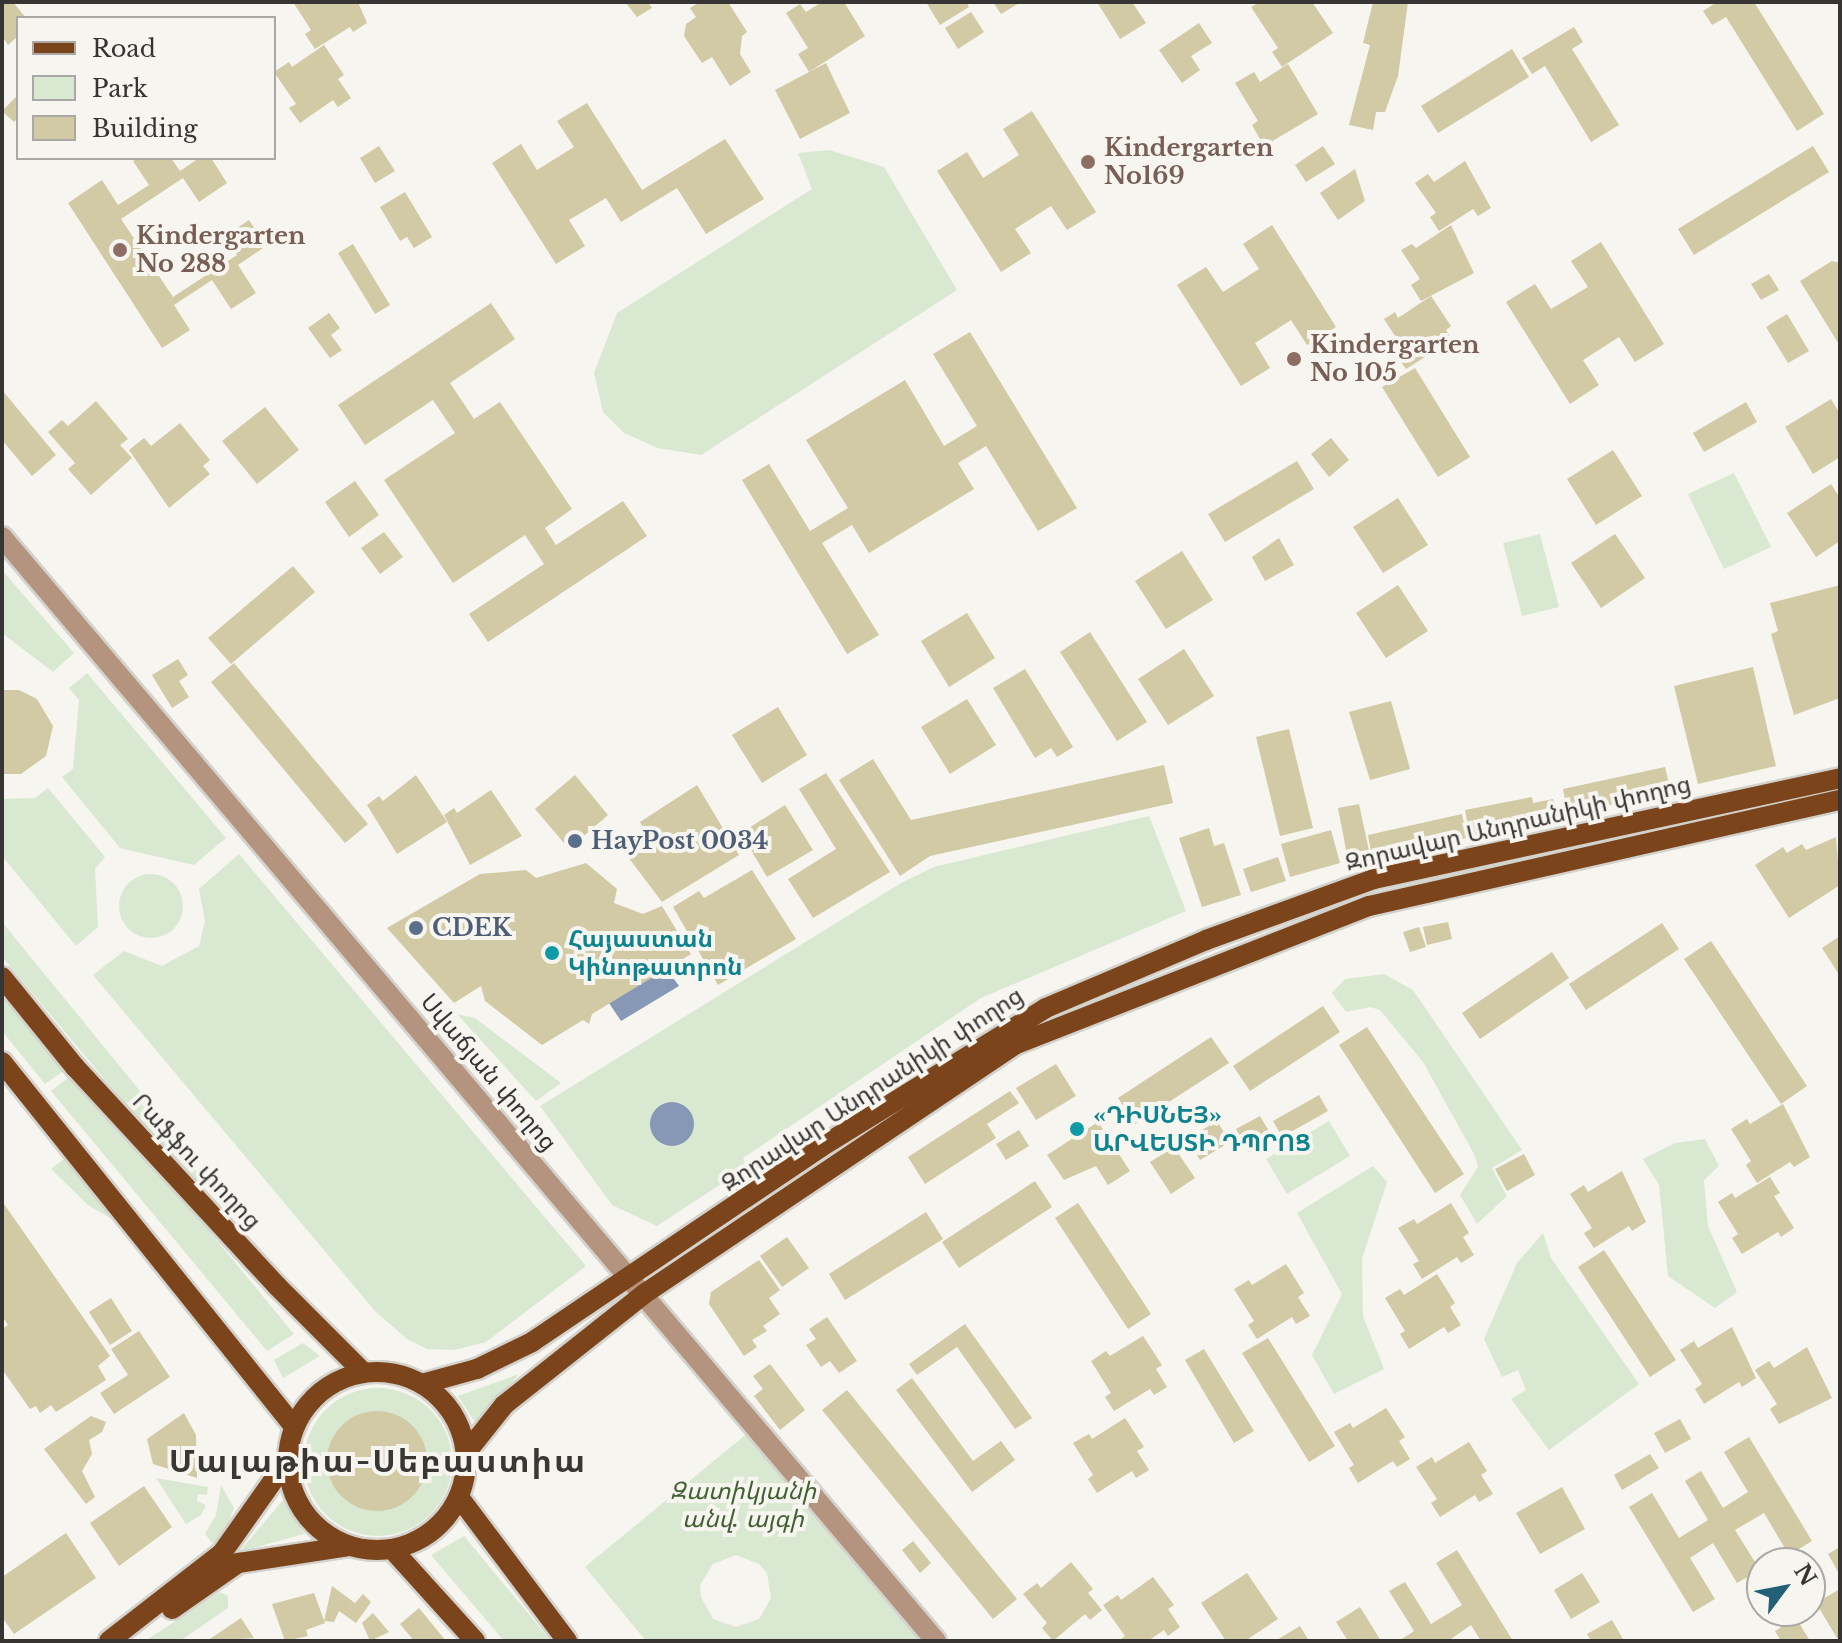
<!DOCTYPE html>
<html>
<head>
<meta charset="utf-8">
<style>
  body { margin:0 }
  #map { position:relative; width:1842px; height:1643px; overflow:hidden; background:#f6f5ef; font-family:"Libre Baskerville","Noto Sans Armenian",serif }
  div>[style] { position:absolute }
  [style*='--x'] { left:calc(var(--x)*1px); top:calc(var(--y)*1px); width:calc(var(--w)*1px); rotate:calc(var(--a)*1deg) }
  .green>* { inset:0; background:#d9e9d1 }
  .round { border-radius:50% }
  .water>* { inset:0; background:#8798b7 }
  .building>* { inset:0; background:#d2c9a5 }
  .roads { filter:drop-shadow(2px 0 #d3d2cd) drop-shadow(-2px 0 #d3d2cd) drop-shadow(0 2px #d3d2cd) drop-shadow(0 -2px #d3d2cd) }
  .minor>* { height:20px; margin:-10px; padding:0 10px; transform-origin:10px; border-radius:10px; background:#b5947f }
  .major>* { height:20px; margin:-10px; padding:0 10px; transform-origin:10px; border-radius:10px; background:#7b441a }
  .major>.ring { margin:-10px; padding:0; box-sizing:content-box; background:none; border:20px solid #7b441a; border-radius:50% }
  .dots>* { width:22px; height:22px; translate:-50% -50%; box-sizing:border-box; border:4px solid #f6f5ef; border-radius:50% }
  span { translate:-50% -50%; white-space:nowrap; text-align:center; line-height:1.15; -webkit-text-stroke:8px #f6f5ef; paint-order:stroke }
  .education-label { font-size:24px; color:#785e54; font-weight:700 }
  .left { translate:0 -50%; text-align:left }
  .street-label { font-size:24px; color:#363533 }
  .service-label { font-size:24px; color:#4e5e75; font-weight:700 }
  .culture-label { font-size:24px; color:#0d838f; font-weight:700 }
  .park-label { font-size:24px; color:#426132; font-style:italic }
  .district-label { font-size:32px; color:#383733; font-weight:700; letter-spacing:2px }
  .frame { position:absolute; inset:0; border:4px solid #363533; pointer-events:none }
  .legend { position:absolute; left:16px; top:16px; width:260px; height:144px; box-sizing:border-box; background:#f6f5ef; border:2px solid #a9a8a4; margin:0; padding:10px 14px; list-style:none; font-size:24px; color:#363533 }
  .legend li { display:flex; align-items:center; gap:16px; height:40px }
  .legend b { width:40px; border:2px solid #a9a8a4 }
  .north { position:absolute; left:1746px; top:1547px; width:80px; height:80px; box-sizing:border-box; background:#f6f5ef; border:2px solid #a9a8a4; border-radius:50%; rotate:58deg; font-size:22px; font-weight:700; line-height:32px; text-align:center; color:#363533 }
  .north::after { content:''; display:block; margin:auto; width:28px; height:36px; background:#216076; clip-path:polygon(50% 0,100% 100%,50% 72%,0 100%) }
</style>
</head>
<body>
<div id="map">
  <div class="green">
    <div style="clip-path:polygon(829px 150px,884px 167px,957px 290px,701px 455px,658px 448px,624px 433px,603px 412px,594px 373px,617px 313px,812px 189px,798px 153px)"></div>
    <div style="clip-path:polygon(1734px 473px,1771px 547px,1724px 569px,1688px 494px)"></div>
    <div style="clip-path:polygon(1540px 534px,1559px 607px,1522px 616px,1503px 543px)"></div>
    <div style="clip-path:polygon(2px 570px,74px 653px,53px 672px,2px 633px)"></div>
    <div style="clip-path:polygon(87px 673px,226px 838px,194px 865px,120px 848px,62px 777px,73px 769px,79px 700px,69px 688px)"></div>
    <div style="clip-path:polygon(48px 788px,105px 857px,95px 869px,98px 927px,76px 946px,2px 856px,2px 799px,35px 798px)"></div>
    <div style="clip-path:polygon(1149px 816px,1186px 911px,981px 998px,743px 1158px,747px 1167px,657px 1226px,612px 1205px,540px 1106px,901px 883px,934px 867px)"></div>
    <div style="clip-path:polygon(239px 854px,586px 1266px,486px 1342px,454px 1350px,427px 1349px,407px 1339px,375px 1311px,93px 975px,124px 951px,162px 966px,199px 946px,205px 921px,199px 889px)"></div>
    <div class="round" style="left:119px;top:874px;width:64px;height:64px"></div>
    <div style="clip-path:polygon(2px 922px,189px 1151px,207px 1201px,2px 957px)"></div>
    <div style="clip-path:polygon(1384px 974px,1413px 990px,1522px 1150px,1492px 1168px,1507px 1196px,1477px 1224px,1460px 1195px,1478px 1167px,1474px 1154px,1423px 1062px,1380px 1010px,1370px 1007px,1346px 1012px,1332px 993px,1345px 979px)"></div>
    <div style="clip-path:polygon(2px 982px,72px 1065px,45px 1084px,2px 1031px)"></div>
    <div style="clip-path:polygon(457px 1014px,475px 1018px,561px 1083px,536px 1101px)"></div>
    <div style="clip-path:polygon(77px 1071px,294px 1334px,267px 1351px,51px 1091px)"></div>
    <div style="clip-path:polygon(1329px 1121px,1350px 1156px,1287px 1194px,1266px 1159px)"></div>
    <div style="clip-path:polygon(1705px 1139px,1719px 1166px,1704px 1180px,1708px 1226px,1737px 1292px,1715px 1308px,1668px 1276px,1659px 1185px,1643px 1159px,1675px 1143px)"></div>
    <div style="clip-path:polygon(69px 1155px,139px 1235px,88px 1205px,51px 1169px)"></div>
    <div style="clip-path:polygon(1373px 1166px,1387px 1182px,1362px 1259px,1363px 1316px,1384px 1369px,1334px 1394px,1312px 1355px,1342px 1294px,1297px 1213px)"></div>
    <div style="clip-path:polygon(1543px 1233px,1551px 1258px,1639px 1384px,1549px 1450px,1511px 1399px,1526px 1390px,1518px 1370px,1502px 1377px,1484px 1339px,1517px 1263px)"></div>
    <div style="clip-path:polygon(303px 1343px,320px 1356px,283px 1378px,274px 1360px)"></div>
    <div style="clip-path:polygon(519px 1374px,476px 1424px,458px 1396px)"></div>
    <div class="round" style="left:304px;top:1388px;width:148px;height:148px"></div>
    <div style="clip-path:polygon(evenodd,749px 1432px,921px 1641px,646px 1641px,585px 1567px,749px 1432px,736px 1555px,759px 1564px,767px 1573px,771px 1598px,759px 1619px,736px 1627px,713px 1619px,701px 1597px,700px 1585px,713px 1564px,736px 1555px)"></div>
    <div style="clip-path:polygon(156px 1478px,208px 1487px,207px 1495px,198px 1494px,197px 1501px,206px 1505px,201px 1515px,186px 1524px)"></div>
    <div style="clip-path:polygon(221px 1485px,234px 1508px,225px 1532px,212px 1543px,205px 1534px,216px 1515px)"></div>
    <div style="clip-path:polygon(283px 1500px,304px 1534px,239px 1552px)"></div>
    <div style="clip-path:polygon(464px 1536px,551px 1641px,504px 1641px,431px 1555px)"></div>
    <div style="clip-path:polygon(220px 1592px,228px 1596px,228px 1608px,180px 1641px,145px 1641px)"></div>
  </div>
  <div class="water">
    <div style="clip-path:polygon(666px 968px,679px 986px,621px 1021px,609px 1003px)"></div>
    <div class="round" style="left:650px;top:1102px;width:44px;height:44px"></div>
  </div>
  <div class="building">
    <div style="clip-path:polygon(2px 2px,13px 2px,26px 18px,18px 18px,18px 36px,8px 45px,2px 36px)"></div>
    <div style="clip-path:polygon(293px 2px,358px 2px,367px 23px,353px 32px,350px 27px,315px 49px,305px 34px,311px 30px)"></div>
    <div style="clip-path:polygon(625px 2px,648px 2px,652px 8px,637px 17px)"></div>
    <div style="clip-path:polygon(700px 2px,728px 2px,747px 32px,742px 36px,740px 54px,751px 72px,730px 86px,712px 57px,702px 63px,684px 36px,686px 24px,696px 17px,690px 8px)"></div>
    <div style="clip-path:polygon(822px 2px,844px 2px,865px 36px,809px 72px,798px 54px,808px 48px,786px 13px,800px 4px,806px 12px)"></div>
    <div style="clip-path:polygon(926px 2px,966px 2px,969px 7px,940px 25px)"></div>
    <div style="clip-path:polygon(993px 2px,1021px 2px,1001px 14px)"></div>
    <div style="clip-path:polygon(1097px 2px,1132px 2px,1146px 23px,1120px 39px)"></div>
    <div style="clip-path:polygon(1260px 2px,1312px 2px,1333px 33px,1282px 67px,1272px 52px,1278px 48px,1251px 7px)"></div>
    <div style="clip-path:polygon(1373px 2px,1408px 2px,1398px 76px,1385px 112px,1376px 112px,1373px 130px,1349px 125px,1370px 45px,1363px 43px)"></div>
    <div style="clip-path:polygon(1717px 2px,1754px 2px,1824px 114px,1797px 131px,1726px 17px,1712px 25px,1703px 11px)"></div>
    <div style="clip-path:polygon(971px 12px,984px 32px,958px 49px,945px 28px)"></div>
    <div style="clip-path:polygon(1199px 23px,1212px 43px,1191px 56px,1200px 70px,1182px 83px,1159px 50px)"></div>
    <div style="clip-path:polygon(1574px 27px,1583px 42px,1572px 49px,1619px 125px,1591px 142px,1545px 66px,1532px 74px,1522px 58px)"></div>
    <div style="clip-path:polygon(324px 45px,344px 75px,338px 79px,351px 98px,338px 107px,333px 100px,300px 123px,289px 108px,296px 104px,274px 72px,289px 62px,292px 67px)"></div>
    <div style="clip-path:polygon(1512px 49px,1529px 77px,1438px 133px,1421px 106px)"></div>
    <div style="clip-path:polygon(826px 63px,850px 113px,800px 139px,775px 90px)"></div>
    <div style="clip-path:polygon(1288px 64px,1318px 114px,1264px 146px,1252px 125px,1258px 121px,1235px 83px,1254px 72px,1260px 82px)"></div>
    <div style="clip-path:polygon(18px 95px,18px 118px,14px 122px,2px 111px)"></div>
    <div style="clip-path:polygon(587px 103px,642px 190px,725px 139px,764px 199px,706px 234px,677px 188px,621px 222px,606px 198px,569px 220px,585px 246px,556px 264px,492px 163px,521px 144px,537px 170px,574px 147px,557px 121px)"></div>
    <div style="clip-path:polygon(1032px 111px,1096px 212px,1067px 230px,1051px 206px,1015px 229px,1031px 253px,1001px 272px,937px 171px,967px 152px,983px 178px,1019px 155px,1003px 129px)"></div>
    <div style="clip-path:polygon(379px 146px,395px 171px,375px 183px,360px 158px)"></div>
    <div style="clip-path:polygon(1323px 146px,1335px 164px,1306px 182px,1295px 165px)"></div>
    <div style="clip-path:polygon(1813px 146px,1829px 172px,1694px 255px,1678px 229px)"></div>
    <div style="clip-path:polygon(138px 158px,171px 158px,180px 171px,199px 158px,211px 158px,227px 183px,199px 202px,183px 178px,121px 219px,173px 297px,237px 255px,225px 236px,249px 220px,266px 246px,238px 265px,256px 293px,231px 309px,212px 280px,174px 305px,190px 330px,162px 348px,68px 203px,102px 180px,118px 205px,149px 185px,133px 161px)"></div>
    <div style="clip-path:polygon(1465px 161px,1491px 208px,1478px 216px,1473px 209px,1439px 231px,1430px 217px,1436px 213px,1415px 183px,1428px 174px,1434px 182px)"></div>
    <div style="clip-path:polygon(1355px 169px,1365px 201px,1338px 220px,1320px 193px)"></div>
    <div style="clip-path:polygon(405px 192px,432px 237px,414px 248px,407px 237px,400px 241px,380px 207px)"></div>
    <div style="clip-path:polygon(1272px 225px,1336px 327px,1307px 345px,1291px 320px,1255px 343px,1270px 368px,1241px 386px,1177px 285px,1206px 267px,1223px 292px,1259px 269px,1243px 244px)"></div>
    <div style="clip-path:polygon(1451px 225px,1474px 273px,1421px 301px,1411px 285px,1420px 279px,1401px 250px,1412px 244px,1416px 248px)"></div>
    <div style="clip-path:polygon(1601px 242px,1664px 344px,1635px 362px,1619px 337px,1583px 360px,1599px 385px,1570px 404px,1506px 302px,1535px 284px,1551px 309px,1588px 287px,1571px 261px)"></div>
    <div style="clip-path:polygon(353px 244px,390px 305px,375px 314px,338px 253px)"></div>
    <div style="clip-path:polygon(1832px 261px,1840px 263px,1840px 346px,1800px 281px)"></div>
    <div style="clip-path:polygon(1769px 274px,1779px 290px,1761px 300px,1751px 284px)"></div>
    <div style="clip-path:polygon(1431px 296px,1451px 326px,1446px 330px,1456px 346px,1440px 356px,1436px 350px,1406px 369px,1396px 355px,1404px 350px,1384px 319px,1395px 312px,1398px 318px)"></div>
    <div style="clip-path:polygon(491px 303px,515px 339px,450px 383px,474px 419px,500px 402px,572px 509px,545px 528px,556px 545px,623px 501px,647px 536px,488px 642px,469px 614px,544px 564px,525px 535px,453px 583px,384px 480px,455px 433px,433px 400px,365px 445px,338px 405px)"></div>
    <div style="clip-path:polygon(329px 313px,340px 328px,331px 335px,342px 350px,330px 358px,308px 328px)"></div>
    <div style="clip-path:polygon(1787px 314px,1809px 351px,1788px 363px,1766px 327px)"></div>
    <div style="clip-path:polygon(970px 332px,1077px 508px,1038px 531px,986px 446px,958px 463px,974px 489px,869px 553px,852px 525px,822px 543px,879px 635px,847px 654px,742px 480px,769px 464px,810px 531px,848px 508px,806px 440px,905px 380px,944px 446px,977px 426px,933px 354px)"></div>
    <div style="clip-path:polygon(1415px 368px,1470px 457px,1438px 477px,1382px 387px)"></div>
    <div style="clip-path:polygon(2px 390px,56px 455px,32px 476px,2px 440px)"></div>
    <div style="clip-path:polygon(1831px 399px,1840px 414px,1840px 457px,1813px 474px,1785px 427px)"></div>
    <div style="clip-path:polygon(96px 401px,128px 439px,120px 445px,132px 458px,91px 495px,68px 469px,75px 463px,48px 432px,62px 420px,68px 426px)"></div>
    <div style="clip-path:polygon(1746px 402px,1757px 422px,1704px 452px,1693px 433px)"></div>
    <div style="clip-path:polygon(265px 407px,299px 450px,257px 484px,222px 441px)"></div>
    <div style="clip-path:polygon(180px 423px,210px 460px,203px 466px,210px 474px,169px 508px,129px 450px,144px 438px,151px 446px)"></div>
    <div style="clip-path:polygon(1331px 438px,1349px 460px,1329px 477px,1311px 454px)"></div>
    <div style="clip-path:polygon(1613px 450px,1642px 496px,1596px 525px,1567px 479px)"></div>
    <div style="clip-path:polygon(1297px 461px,1314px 489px,1225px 542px,1208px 514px)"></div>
    <div style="clip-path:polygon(355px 481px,379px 515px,349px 537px,325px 502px)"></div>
    <div style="clip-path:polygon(1831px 484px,1840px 498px,1840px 541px,1816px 557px,1787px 513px)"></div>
    <div style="clip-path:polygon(1398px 498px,1428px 545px,1383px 573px,1353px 527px)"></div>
    <div style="clip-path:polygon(384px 532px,403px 557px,380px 574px,361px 548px)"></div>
    <div style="clip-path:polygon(1615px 534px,1645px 578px,1601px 608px,1571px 563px)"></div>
    <div style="clip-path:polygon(1279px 538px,1294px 565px,1265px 581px,1252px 557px)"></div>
    <div style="clip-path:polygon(1182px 551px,1213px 600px,1166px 629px,1135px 581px)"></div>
    <div style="clip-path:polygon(293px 566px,315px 592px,231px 664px,208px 638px)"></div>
    <div style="clip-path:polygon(1398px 585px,1428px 631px,1386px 658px,1356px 613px)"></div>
    <div style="clip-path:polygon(1840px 585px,1840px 698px,1794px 715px,1771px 634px,1778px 631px,1770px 603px)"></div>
    <div style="clip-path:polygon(967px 613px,995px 658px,949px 687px,921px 641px)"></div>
    <div style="clip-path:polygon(1090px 632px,1147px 722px,1117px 741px,1060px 652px)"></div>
    <div style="clip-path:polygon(1184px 649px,1214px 696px,1168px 725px,1138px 679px)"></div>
    <div style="clip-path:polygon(178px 659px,188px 675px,179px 681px,189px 697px,172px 708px,152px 675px)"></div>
    <div style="clip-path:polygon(234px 663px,368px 824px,345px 843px,211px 682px)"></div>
    <div style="clip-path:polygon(1753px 667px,1776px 766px,1698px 784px,1674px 686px)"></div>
    <div style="clip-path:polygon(1025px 669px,1073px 747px,1057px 757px,1051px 748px,1035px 758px,993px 688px)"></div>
    <div style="clip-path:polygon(2px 690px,19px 690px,37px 699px,53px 726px,46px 756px,21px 774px,2px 774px)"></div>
    <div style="clip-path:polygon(967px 699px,996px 745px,950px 774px,921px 727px)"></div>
    <div style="clip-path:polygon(1391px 701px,1410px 769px,1370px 780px,1349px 712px)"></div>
    <div style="clip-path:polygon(778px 707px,807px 755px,762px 783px,732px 735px)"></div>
    <div style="clip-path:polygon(1289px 729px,1313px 828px,1280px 836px,1256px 737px)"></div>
    <div style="clip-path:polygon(873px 759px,911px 820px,1164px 765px,1173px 803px,930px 856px,900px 876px,839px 780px)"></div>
    <div style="clip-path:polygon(1665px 767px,1671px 792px,1568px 814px,1563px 789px)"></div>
    <div style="clip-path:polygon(826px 773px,890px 872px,813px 918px,788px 879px,836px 849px,799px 789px)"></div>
    <div style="clip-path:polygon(416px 775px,447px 822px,397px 854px,367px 805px,379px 796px,383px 801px)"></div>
    <div style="clip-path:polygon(575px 775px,608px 815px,569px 849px,535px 809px)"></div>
    <div style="clip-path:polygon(697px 785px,739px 855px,662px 902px,619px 845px,644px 829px,640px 822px)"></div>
    <div style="clip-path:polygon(491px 790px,522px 836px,470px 865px,444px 815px,454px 808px,457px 813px)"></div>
    <div style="clip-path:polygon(1532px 797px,1533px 803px,1553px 799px,1557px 820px,1470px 837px,1465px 810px)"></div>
    <div style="clip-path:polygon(1359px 804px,1371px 860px,1349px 865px,1338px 808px)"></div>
    <div style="clip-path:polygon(785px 805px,813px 850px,767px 877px,741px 833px)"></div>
    <div style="clip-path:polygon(1462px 814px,1467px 837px,1455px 843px,1372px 858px,1368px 835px)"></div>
    <div style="clip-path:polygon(1209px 828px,1214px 846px,1224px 843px,1241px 895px,1202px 907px,1179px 838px)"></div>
    <div style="clip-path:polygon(1331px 830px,1340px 863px,1290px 877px,1281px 844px)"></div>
    <div style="clip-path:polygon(1836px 837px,1840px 885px,1789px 918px,1755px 865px,1783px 847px,1787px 853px,1802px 844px,1806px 850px)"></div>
    <div style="clip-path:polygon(1278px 857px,1286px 881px,1251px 892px,1243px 869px)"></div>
    <div style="clip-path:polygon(586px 863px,617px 889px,614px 903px,643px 914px,662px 906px,691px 954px,592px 1014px,589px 1024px,583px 1020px,542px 1045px,485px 1001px,481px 986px,454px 1003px,387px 928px,480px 874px,526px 870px,536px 878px)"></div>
    <div style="clip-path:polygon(752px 870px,796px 939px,718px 985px,673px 907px,699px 891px,704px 898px)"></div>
    <div style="clip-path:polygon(1448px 922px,1452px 939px,1427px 945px,1423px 927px)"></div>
    <div style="clip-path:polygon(1662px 923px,1679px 949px,1586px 1010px,1569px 984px)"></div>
    <div style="clip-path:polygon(1419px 927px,1426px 947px,1410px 952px,1403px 932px)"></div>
    <div style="clip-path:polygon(1840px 936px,1840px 976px,1822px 948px)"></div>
    <div style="clip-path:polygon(1711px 941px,1807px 1086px,1781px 1104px,1684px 959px)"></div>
    <div style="clip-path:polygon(1552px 952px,1569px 978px,1480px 1039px,1462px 1013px)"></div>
    <div style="clip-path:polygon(1323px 1006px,1340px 1032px,1250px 1091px,1233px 1066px)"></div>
    <div style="clip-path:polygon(1367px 1027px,1464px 1174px,1435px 1193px,1339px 1045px)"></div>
    <div style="clip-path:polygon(1211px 1037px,1229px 1063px,1135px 1124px,1118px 1098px)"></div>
    <div style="clip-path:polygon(1056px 1064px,1076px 1096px,1036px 1120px,1016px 1088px)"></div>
    <div style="clip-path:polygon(1010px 1091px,1019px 1103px,987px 1124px,996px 1138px,925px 1184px,908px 1157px)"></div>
    <div style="clip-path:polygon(1319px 1095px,1328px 1111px,1282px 1137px,1273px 1121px)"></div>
    <div style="clip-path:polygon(1783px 1104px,1810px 1157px,1794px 1167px,1790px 1162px,1757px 1183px,1746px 1165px,1751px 1161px,1731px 1129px,1747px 1119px,1750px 1124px)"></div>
    <div style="clip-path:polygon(1260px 1116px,1273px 1138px,1249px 1152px,1236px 1129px)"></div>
    <div style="clip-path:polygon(1217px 1121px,1230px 1142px,1200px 1160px,1187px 1139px)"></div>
    <div style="clip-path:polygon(1098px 1122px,1130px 1171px,1108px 1185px,1096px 1166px,1064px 1180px,1047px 1155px)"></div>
    <div style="clip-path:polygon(1019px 1130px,1029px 1146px,1006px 1160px,996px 1144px)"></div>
    <div style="clip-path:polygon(1174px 1147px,1195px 1178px,1171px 1194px,1150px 1162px)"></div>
    <div style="clip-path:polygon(1524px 1154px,1535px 1175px,1507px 1191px,1495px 1169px)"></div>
    <div style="clip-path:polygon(1622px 1171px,1646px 1222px,1632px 1231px,1629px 1226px,1594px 1248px,1584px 1233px,1592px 1228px,1570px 1194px,1584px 1185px,1588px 1192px)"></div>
    <div style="clip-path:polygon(1770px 1177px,1780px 1193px,1774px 1196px,1794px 1228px,1781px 1237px,1778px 1232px,1742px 1254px,1732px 1238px,1738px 1234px,1718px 1202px,1732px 1193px,1735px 1198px)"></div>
    <div style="clip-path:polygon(1035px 1181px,1052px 1207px,959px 1268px,942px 1242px)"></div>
    <div style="clip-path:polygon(2px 1201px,110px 1356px,98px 1366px,106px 1380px,56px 1412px,51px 1405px,40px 1413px,36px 1406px,30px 1409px,2px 1369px,2px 1329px,8px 1325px,2px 1316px)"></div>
    <div style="clip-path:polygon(1078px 1203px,1151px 1314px,1128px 1329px,1055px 1218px)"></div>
    <div style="clip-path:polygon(1451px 1203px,1469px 1233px,1463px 1237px,1474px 1255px,1461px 1263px,1457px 1257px,1422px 1279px,1413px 1264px,1419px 1261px,1398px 1228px,1414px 1219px,1417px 1224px)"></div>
    <div style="clip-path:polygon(926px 1212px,943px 1239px,845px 1300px,829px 1274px)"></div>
    <div style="clip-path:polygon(787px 1237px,809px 1268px,782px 1287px,760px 1256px)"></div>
    <div style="clip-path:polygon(1604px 1250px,1676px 1360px,1650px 1377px,1578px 1267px)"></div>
    <div style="clip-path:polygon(759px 1260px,780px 1290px,769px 1298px,780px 1314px,763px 1326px,767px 1331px,752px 1340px,757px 1347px,744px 1356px,709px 1304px,711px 1292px)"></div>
    <div style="clip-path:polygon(1286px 1264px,1304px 1293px,1298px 1297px,1310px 1316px,1296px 1324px,1292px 1317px,1257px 1339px,1248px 1325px,1254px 1321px,1234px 1289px,1249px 1280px,1252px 1285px)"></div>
    <div style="clip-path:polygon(1437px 1274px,1455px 1303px,1450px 1307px,1461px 1325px,1448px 1333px,1444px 1327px,1409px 1349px,1400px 1334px,1405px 1331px,1385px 1298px,1400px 1289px,1404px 1295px)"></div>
    <div style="clip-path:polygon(111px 1298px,132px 1331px,110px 1345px,89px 1312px)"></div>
    <div style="clip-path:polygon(827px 1317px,857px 1361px,839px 1373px,830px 1361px,821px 1367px,806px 1345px,816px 1339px,809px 1329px)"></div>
    <div style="clip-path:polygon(965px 1324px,1032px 1418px,1015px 1429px,957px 1347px,917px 1375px,909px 1364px)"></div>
    <div style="clip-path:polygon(1732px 1327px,1756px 1378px,1742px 1387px,1739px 1382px,1704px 1404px,1695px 1389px,1702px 1384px,1680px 1350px,1694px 1341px,1698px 1348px)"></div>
    <div style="clip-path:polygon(139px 1331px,170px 1377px,114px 1414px,100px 1393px,128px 1375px,111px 1349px)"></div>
    <div style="clip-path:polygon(1143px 1336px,1162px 1365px,1156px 1369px,1167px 1387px,1154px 1395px,1150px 1389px,1114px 1411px,1105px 1397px,1111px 1393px,1091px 1361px,1106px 1351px,1110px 1356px)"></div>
    <div style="clip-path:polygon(1268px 1338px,1335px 1446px,1309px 1462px,1242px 1353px)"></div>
    <div style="clip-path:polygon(1807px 1347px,1832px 1398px,1779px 1424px,1770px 1409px,1777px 1404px,1755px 1370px,1769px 1361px,1774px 1368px)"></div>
    <div style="clip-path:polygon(1204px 1349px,1254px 1431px,1234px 1443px,1185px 1360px)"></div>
    <div style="clip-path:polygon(770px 1364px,805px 1410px,780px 1430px,754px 1396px,763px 1389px,753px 1376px)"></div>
    <div style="clip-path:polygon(912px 1378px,973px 1461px,1001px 1441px,1015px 1460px,972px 1492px,896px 1390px)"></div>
    <div style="clip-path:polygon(847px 1390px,1017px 1599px,993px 1619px,822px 1410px)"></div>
    <div style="clip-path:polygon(1386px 1408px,1405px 1437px,1399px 1441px,1410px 1459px,1397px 1467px,1393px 1461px,1358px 1483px,1349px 1468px,1354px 1465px,1334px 1432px,1350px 1423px,1353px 1428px)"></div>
    <div class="round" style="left:327px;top:1411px;width:100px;height:100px"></div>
    <div style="clip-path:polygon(184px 1413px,196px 1435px,197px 1478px,153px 1464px,147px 1439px)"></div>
    <div style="clip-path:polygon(91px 1416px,106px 1422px,102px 1432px,89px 1440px,92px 1454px,82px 1471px,95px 1497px,86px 1504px,44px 1449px)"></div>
    <div style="clip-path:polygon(1125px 1418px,1144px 1447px,1137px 1451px,1149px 1470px,1136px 1478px,1132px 1471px,1097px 1493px,1088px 1479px,1093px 1475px,1073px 1443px,1089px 1434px,1092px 1439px)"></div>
    <div style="clip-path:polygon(1680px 1419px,1691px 1439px,1665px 1453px,1654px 1433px)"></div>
    <div style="clip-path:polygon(1749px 1437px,1812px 1541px,1789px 1555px,1764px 1513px,1735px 1530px,1760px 1570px,1737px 1583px,1713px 1543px,1690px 1558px,1715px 1599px,1693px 1612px,1629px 1507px,1652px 1493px,1679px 1538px,1708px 1520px,1685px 1481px,1701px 1471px,1723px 1508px,1748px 1492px,1724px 1452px)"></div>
    <div style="clip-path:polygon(1469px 1442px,1487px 1471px,1481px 1475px,1493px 1494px,1479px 1502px,1475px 1495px,1440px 1517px,1431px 1503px,1437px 1499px,1416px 1467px,1432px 1457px,1435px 1463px)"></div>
    <div style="clip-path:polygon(1650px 1454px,1659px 1468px,1622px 1490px,1614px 1475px)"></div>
    <div style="clip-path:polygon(144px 1486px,172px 1527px,119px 1566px,90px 1523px)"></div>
    <div style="clip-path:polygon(1562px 1487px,1585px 1529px,1540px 1554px,1516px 1513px)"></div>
    <div style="clip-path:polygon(66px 1533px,96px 1578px,14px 1634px,2px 1617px,2px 1577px)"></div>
    <div style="clip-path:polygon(913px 1541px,931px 1563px,920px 1573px,902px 1550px)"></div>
    <div style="clip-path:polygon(1840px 1547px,1840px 1571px,1838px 1572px,1828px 1554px)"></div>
    <div style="clip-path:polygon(1457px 1550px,1513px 1641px,1481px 1641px,1471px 1625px,1448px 1641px,1399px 1641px,1414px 1631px,1389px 1591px,1405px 1582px,1431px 1624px,1462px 1605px,1436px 1563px)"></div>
    <div style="clip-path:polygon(1071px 1562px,1093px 1589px,1088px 1593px,1102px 1610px,1090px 1620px,1085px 1614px,1053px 1641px,1042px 1628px,1047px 1623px,1023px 1594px,1037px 1583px,1041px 1588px)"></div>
    <div style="clip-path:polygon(1247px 1573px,1278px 1619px,1245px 1641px,1226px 1641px,1201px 1603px)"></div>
    <div style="clip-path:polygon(1582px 1573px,1600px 1602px,1571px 1619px,1554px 1590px)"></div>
    <div style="clip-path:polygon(1153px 1577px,1174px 1605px,1168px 1609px,1180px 1627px,1168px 1636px,1164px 1630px,1148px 1641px,1119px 1641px,1125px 1636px,1103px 1605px,1118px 1595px,1121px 1600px)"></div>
    <div style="clip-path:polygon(332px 1586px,355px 1603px,363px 1594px,371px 1602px,356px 1623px,339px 1611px,334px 1622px,324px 1621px)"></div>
    <div style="clip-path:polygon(1840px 1589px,1840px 1637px,1837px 1638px,1816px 1603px)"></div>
    <div style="clip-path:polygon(314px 1593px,325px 1623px,306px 1630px,308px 1636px,285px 1641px,272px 1604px)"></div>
    <div style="clip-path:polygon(1360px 1607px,1381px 1641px,1348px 1641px,1336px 1622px)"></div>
    <div style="clip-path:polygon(419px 1608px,446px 1641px,414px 1641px,400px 1624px)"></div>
    <div style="clip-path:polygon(373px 1613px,389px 1632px,370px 1641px,362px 1623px)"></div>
    <div style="clip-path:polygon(241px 1618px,254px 1638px,207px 1641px)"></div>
    <div style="clip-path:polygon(1796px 1618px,1810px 1641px,1781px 1641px,1775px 1631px)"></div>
    <div style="clip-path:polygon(1612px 1620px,1624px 1641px,1591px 1641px,1587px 1634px)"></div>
    <div style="clip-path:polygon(1300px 1626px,1309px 1641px,1275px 1641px)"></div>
  </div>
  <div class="roads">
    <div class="minor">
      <div style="--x:2;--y:537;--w:1446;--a:49.77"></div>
    </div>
    <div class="major">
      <div style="--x:2;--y:977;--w:116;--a:51"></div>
      <div style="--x:75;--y:1067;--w:298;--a:47.3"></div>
      <div style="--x:277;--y:1286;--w:122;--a:45"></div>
      <div style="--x:2;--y:1062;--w:467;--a:51.3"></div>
      <div class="ring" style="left:288px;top:1372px;width:158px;height:158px"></div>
      <div style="--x:422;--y:1384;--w:57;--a:-15.3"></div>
      <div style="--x:477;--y:1369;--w:61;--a:-26.1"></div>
      <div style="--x:532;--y:1342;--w:349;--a:-34"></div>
      <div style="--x:821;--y:1147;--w:264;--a:-31.7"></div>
      <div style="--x:1046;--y:1008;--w:174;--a:-23"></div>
      <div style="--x:1206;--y:940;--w:179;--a:-20"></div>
      <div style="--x:1374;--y:879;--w:477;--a:-12.2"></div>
      <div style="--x:466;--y:1453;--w:61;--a:-51.6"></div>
      <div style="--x:504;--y:1405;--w:179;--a:-38.4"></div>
      <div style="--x:644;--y:1294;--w:446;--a:-33.9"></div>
      <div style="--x:1014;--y:1045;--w:381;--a:-21.4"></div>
      <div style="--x:1369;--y:906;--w:483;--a:-12.7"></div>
      <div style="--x:459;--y:1497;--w:180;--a:53.1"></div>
      <div style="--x:392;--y:1549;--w:124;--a:47.9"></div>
      <div style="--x:172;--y:1609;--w:80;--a:-34.9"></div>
      <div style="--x:238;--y:1563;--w:112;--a:-8.7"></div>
      <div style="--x:109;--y:1641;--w:143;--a:-37.9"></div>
      <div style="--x:222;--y:1553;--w:113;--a:-54.8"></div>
    </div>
  </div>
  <div class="dots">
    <div style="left:1088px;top:162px;background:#8d6e63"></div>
    <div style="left:120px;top:250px;background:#8d6e63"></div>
    <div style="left:1294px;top:359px;background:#8d6e63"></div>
    <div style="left:575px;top:841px;background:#5c6f8a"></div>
    <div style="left:416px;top:928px;background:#5c6f8a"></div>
    <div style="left:552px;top:953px;background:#0f9aa8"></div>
    <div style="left:1077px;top:1129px;background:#0f9aa8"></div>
  </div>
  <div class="education-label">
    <span class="left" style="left:1104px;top:162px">Kindergarten<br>No169</span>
    <span class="left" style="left:136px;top:250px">Kindergarten<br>No 288</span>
    <span class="left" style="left:1310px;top:359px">Kindergarten<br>No 105</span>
  </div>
  <div class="street-label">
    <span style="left:1518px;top:823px;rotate:-13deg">Զորավար Անդրանիկի փողոց</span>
    <span style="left:489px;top:1072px;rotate:50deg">Սվաճյան փողոց</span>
    <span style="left:872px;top:1089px;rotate:-33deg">Զորավար Անդրանիկի փողոց</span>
    <span style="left:197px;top:1161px;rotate:47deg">Րաֆֆու փողոց</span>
  </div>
  <div class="service-label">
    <span class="left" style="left:591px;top:841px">HayPost 0034</span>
    <span class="left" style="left:432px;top:928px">CDEK</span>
  </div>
  <div class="culture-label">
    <span class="left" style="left:568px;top:953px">Հայաստան<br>Կինոթատրոն</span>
    <span class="left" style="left:1093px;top:1129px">«ԴԻՍՆԵՅ»<br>ԱՐՎԵՍՏԻ ԴՊՐՈՑ</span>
  </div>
  <div class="park-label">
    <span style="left:743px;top:1505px">Զատիկյանի<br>անվ. այգի</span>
  </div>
  <div class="district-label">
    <span style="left:378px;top:1461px">Մալաթիա-Սեբաստիա</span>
  </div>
  <div class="frame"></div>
  <ul class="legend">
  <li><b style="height:10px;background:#7b441a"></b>Road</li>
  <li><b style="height:22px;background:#d9e9d1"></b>Park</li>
  <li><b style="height:22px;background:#d2c9a5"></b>Building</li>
  </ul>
  <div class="north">N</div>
</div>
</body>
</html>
